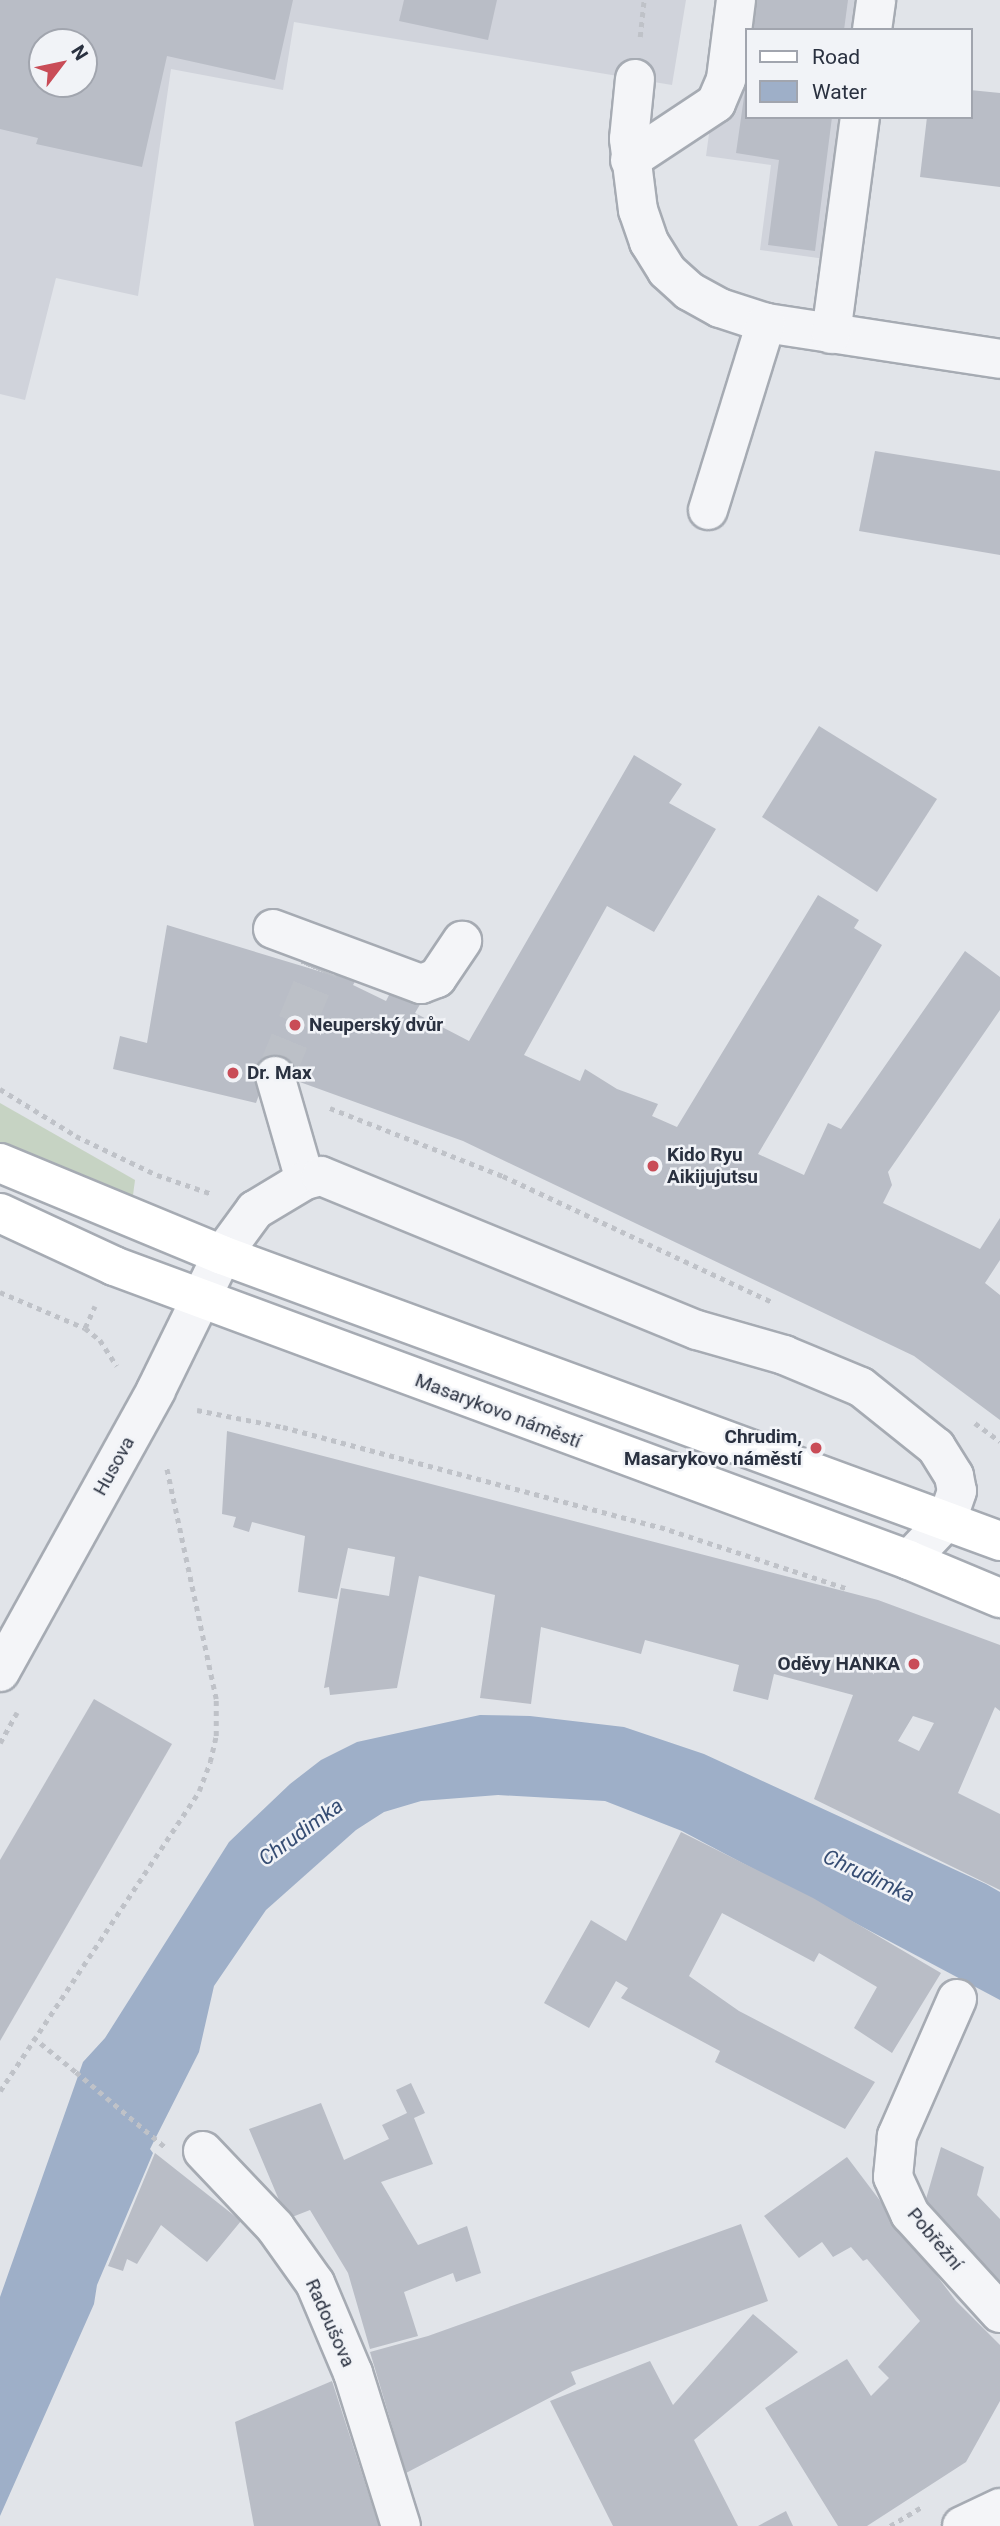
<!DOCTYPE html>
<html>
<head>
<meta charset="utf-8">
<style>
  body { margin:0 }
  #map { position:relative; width:1000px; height:2526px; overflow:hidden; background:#e1e4e9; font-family:Roboto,sans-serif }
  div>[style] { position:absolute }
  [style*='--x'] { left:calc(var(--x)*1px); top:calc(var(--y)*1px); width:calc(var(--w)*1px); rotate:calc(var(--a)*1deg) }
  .built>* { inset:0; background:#d0d3db }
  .green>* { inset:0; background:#c6d3c3 }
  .water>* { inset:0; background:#9eafc8 }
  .building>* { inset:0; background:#b9bdc6 }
  .minor-tunnel>* { height:38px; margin-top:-19px; transform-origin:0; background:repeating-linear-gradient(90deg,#bcc0c7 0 38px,transparent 0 57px) }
  .path>* { height:4.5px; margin-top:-2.25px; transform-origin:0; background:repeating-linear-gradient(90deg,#bfc2c8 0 5px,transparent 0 10px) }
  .roads { filter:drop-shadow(2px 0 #a6abb3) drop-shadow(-2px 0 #a6abb3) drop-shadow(0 2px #a6abb3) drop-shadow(0 -2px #a6abb3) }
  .minor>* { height:38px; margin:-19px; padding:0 19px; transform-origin:19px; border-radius:19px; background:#f4f5f8 }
  .major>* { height:38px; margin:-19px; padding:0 19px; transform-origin:19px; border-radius:19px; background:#fff }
  .path-bridge>* { height:4.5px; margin-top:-2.25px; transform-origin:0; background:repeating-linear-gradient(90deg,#bfc2c8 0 5px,transparent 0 10px) }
  .dots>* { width:19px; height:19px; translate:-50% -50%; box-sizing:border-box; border:4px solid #f1f3f7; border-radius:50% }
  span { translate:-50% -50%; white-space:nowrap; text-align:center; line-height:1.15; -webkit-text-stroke:5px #f1f3f7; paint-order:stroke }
  .poi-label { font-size:19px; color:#2a3140; font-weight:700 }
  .left { translate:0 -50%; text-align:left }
  .right { translate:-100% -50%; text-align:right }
  .street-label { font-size:19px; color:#2a3140 }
  .water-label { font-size:21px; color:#364d73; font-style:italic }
  .legend { position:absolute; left:745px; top:28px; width:228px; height:91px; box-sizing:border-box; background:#f1f3f7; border:2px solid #a1a5ae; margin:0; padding:9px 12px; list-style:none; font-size:21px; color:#2a3140 }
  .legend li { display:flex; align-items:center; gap:14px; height:35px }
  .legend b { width:35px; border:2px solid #a1a5ae }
  .north { position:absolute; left:28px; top:28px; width:70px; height:70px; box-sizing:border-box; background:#f1f3f7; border:2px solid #a1a5ae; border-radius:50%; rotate:58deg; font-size:19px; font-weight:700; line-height:28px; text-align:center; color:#2a3140 }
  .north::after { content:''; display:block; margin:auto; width:24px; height:32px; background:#c94c57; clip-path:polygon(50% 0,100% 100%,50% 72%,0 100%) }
</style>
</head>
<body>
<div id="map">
  <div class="built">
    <div style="clip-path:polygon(evenodd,0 0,686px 0,672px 85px,294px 22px,283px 90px,171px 69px,138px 296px,56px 278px,25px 400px,0 394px,0 0,42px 42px,84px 42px,84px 84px,42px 84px,42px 42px)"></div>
    <div style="clip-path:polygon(727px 0,868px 0,864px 30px,746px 30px,746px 117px,852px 117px,833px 260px,760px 250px,771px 165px,706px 156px)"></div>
  </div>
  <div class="green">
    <div style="clip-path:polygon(0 1103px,135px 1180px,132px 1203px,0 1143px)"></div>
  </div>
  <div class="water">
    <div style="clip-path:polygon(480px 1715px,530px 1716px,624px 1727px,704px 1754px,986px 1884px,1000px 1892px,1000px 2000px,682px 1831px,605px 1801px,498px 1795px,421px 1801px,384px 1812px,356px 1830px,266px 1910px,214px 1986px,199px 2052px,150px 2149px,153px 2153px,97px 2285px,94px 2304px,0 2516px,0 2297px,83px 2062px,105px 2038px,229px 1842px,290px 1784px,321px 1760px,357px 1742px)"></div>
  </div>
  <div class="building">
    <div style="clip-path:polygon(evenodd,0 0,293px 0,275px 80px,167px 56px,142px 167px,36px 144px,38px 138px,0 129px,0 0,42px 42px,84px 42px,84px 84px,42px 84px,42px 42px)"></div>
    <div style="clip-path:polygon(404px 0,497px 0,488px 40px,399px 21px)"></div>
    <div style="clip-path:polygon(757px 0,848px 0,844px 30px,752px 30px)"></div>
    <div style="clip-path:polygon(745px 90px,746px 117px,832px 117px,815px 251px,768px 245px,779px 160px,736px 153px)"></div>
    <div style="clip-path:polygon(970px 90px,1000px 93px,1000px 187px,920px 177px,927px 117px,970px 117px)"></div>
    <div style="clip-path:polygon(875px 451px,1000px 471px,1000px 555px,859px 531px)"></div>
    <div style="clip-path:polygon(819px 726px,937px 799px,877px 892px,762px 817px)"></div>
    <div style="clip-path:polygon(634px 755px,682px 784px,669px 803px,716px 829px,654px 932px,607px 906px,524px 1055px,580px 1081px,585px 1069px,617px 1089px,658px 1104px,652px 1116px,677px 1127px,818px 895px,859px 920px,854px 928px,882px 945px,758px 1154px,804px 1175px,828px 1123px,841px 1129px,965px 951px,1000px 977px,1000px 1010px,888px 1172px,892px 1185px,883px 1203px,980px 1249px,1000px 1218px,1000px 1260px,985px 1283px,1000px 1295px,1000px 1420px,914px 1356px,463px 1141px,297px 1081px,260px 1092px,256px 1103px,113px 1069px,120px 1036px,147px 1043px,167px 925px,335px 976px,336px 971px,357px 978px,353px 985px,386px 1001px,393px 987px,422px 1001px,415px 1013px,469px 1041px)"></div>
    <div style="clip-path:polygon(evenodd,227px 1431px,878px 1600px,1000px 1645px,1000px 1711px,995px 1707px,958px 1793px,1000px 1814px,1000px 1890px,814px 1799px,853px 1695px,774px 1674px,768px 1700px,733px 1691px,739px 1665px,645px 1640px,641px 1654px,541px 1627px,531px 1704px,480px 1698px,495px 1595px,419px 1576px,397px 1688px,330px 1695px,329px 1687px,324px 1688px,341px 1588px,389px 1596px,395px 1557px,348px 1548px,337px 1599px,298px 1592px,305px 1536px,252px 1522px,249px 1532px,233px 1527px,236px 1517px,222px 1514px,227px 1431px,913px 1716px,934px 1723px,919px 1751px,898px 1741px,913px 1716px)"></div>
    <div style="clip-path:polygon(94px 1699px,172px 1744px,0 2041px,0 1860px)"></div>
    <div style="clip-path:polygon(681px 1832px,813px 1898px,941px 1973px,892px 2053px,854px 2028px,877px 1987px,819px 1953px,814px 1962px,722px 1913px,689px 1976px,739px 2011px,875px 2082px,845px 2129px,715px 2062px,720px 2051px,621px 1998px,628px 1988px,616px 1981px,589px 2028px,544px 2003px,591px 1920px,626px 1941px)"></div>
    <div style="clip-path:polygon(411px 2083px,425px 2113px,414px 2118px,433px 2164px,381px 2182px,418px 2245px,467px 2226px,481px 2273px,456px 2282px,453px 2273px,404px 2292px,418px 2336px,370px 2349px,348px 2273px,310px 2210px,287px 2219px,249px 2129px,321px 2103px,344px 2160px,389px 2139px,382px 2125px,407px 2113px,396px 2090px)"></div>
    <div style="clip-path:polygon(941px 2147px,984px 2167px,977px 2195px,1000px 2219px,1000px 2285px,929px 2211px,926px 2199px)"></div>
    <div style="clip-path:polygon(155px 2153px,241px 2221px,207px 2262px,161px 2225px,137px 2264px,127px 2259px,123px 2271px,108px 2266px)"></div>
    <div style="clip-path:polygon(847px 2157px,956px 2301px,1000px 2345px,1000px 2401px,966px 2462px,867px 2526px,838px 2526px,765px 2408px,847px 2359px,871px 2396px,889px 2378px,878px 2367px,920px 2321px,867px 2259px,863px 2261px,851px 2247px,833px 2257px,822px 2242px,799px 2258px,764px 2216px)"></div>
    <div style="clip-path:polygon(741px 2224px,768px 2301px,571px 2372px,576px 2384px,406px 2473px,370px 2352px,428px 2336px)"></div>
    <div style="clip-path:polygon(753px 2314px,798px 2352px,694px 2440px,738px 2526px,613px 2526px,550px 2401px,650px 2361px,673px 2405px)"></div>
    <div style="clip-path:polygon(332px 2381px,379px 2526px,254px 2526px,235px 2422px)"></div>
    <div style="clip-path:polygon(786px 2511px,793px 2526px,758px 2526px)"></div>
  </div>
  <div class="minor-tunnel">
    <div style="--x:275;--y:1076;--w:116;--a:-67.6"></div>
  </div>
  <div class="path">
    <div style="--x:640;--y:37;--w:37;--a:-84"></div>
    <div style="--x:0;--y:1089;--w:89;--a:31.7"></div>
    <div style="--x:76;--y:1136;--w:90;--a:25.7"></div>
    <div style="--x:157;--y:1175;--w:58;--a:19.1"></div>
    <div style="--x:330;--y:1108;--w:186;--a:21.5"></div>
    <div style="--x:503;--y:1176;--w:299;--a:25.1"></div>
    <div style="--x:0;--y:1292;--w:92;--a:23"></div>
    <div style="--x:85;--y:1328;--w:19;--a:39"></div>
    <div style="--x:100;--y:1340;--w:31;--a:57"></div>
    <div style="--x:85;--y:1328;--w:24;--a:-66"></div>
    <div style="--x:197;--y:1410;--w:88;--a:11.2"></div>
    <div style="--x:283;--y:1427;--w:390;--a:14.9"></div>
    <div style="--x:660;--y:1527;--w:199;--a:18.2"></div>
    <div style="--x:975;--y:1423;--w:31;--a:36"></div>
    <div style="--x:0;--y:1743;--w:35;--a:-61"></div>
    <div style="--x:33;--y:2037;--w:55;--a:39.1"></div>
    <div style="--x:0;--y:2091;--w:360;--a:-56.4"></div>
    <div style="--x:199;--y:1791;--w:31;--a:-69"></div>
    <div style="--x:210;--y:1762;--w:27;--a:-77"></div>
    <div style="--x:216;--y:1736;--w:37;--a:-90"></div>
    <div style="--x:216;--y:1699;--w:238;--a:-102.1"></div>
    <div style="--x:890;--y:2526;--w:37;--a:-31"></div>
  </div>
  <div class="roads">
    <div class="minor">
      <div style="--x:872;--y:30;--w:30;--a:-82"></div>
      <div style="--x:635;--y:79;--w:60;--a:95.7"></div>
      <div style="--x:629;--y:139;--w:72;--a:82.8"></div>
      <div style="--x:638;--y:210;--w:34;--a:71"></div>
      <div style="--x:649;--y:242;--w:34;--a:58"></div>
      <div style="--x:667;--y:271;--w:30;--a:42"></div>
      <div style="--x:689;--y:291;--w:35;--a:29"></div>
      <div style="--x:720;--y:308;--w:48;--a:18.1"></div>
      <div style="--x:766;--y:323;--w:237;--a:8.7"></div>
      <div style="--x:630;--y:160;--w:103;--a:-33.5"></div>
      <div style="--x:716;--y:103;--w:26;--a:-67"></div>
      <div style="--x:726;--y:79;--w:80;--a:-82.8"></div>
      <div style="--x:831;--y:334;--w:219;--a:-82.4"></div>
      <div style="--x:708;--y:510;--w:196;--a:-72.8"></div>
      <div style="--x:273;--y:929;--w:158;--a:20.4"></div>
      <div style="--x:421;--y:984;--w:17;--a:-21"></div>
      <div style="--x:437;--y:978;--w:45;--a:-56"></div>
      <div style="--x:275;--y:1076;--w:108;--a:73.9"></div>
      <div style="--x:0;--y:1672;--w:322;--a:-61"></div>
      <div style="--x:156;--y:1390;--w:150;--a:-63.9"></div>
      <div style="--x:222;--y:1255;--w:56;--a:-53.7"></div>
      <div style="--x:255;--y:1210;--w:58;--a:-31"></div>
      <div style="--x:305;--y:1180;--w:16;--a:-14"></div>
      <div style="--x:321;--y:1176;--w:406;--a:22.3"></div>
      <div style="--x:697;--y:1330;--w:91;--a:16"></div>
      <div style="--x:784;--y:1355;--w:83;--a:22.6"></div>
      <div style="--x:861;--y:1387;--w:96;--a:38.7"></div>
      <div style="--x:936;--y:1447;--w:34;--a:58"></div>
      <div style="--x:954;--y:1476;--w:15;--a:79"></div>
      <div style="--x:957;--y:1491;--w:31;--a:109"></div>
      <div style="--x:947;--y:1520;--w:55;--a:133.5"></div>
      <div style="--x:957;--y:1999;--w:150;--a:113.7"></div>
      <div style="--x:897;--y:2136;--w:41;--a:95.6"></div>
      <div style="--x:893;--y:2177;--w:41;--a:65.3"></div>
      <div style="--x:910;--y:2214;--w:134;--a:47.7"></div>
      <div style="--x:203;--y:2151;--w:105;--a:46.5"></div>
      <div style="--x:275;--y:2227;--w:69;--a:54.5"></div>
      <div style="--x:315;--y:2283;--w:98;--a:67.1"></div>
      <div style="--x:353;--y:2373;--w:160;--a:72.6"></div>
      <div style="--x:962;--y:2526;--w:42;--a:-25.3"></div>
    </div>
    <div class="major">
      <div style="--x:0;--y:1163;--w:240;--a:22.5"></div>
      <div style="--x:222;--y:1255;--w:829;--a:20.18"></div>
      <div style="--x:0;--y:1213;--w:126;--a:24.9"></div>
      <div style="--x:114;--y:1266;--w:848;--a:20.29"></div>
      <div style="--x:909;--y:1560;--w:99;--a:22.7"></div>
    </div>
  </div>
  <div class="path-bridge">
    <div style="--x:76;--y:2072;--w:116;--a:40.1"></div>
  </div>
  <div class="dots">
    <div style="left:295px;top:1025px;background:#c94c57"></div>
    <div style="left:233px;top:1073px;background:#c94c57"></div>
    <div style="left:653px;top:1166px;background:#c94c57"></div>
    <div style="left:816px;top:1448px;background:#c94c57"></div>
    <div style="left:914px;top:1664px;background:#c94c57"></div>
  </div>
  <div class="poi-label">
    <span class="left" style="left:309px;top:1025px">Neuperský dvůr</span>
    <span class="left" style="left:247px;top:1073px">Dr. Max</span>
    <span class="left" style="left:667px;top:1166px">Kido Ryu<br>Aikijujutsu</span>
    <span class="right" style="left:802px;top:1448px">Chrudim,<br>Masarykovo náměstí</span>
    <span class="right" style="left:900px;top:1664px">Oděvy HANKA</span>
  </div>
  <div class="street-label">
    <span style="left:498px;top:1411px;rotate:21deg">Masarykovo náměstí</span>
    <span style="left:114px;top:1466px;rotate:-61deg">Husova</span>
    <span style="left:935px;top:2239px;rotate:50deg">Pobřežní</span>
    <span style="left:330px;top:2323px;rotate:66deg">Radoušova</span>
  </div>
  <div class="water-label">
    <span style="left:301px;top:1832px;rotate:-36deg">Chrudimka</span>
    <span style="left:869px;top:1876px;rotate:25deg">Chrudimka</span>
  </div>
  <ul class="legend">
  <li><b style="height:9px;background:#fff"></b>Road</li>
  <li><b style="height:19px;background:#9eafc8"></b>Water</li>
  </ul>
  <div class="north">N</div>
</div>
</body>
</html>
